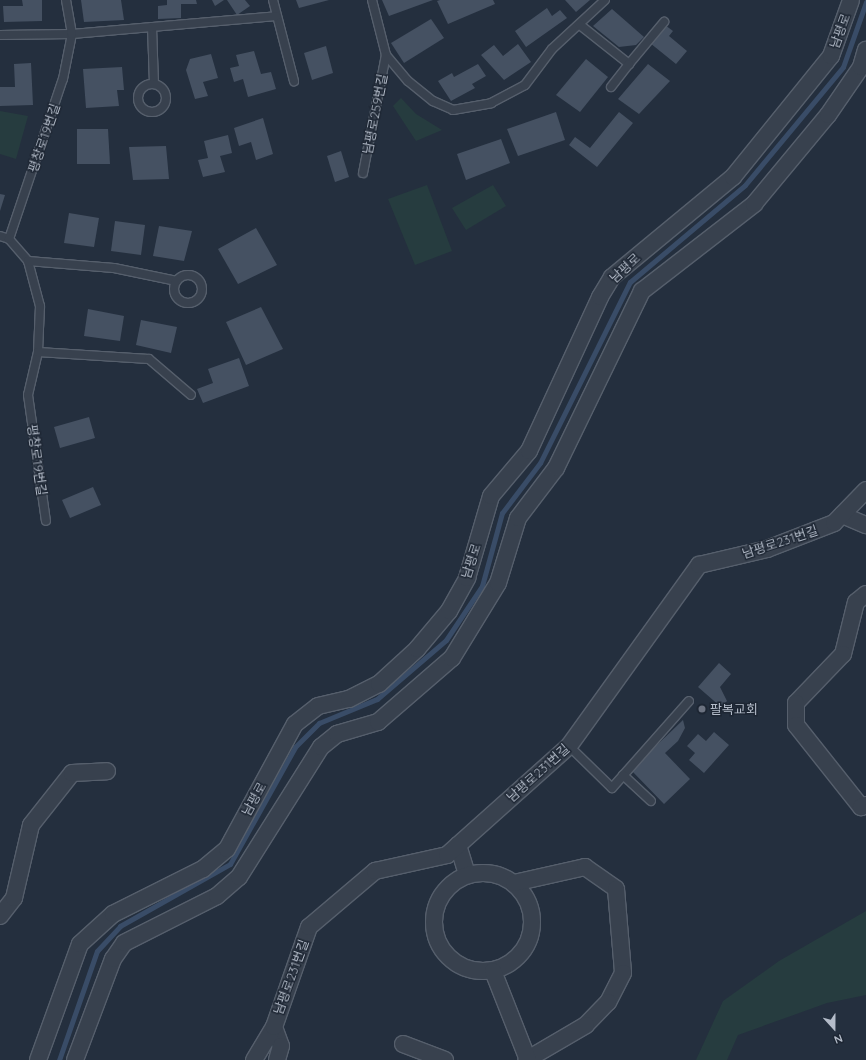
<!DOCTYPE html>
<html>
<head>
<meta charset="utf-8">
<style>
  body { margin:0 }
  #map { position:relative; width:866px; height:1060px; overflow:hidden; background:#242f3e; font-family:Quicksand,"Noto Sans KR",sans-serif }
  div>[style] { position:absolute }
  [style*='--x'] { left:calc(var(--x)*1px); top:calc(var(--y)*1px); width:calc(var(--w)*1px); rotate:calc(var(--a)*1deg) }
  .green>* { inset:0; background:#263c3f }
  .stream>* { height:5px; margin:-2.5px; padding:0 2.5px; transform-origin:2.5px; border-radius:2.5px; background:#394c67 }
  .building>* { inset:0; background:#455162 }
  .roads { filter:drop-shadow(1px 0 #565f6c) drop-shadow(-1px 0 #565f6c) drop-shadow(0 1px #565f6c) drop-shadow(0 -1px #565f6c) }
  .service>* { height:8px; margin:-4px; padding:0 4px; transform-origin:4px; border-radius:4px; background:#38414e }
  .service>.ring { margin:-4px; padding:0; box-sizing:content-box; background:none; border:8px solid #38414e; border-radius:50% }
  .minor>* { height:16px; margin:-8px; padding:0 8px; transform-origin:8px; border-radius:8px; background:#38414e }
  .minor>.ring { margin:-8px; padding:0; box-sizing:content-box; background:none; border:16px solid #38414e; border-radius:50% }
  .dots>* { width:11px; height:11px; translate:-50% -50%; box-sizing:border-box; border:2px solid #1d2633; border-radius:50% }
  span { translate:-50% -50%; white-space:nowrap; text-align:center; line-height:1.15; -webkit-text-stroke:3px #1d2633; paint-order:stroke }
  .street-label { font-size:13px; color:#b4bcc9 }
  .poi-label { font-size:13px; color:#b4bcc9 }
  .left { translate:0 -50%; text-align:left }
  .north { position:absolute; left:814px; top:1008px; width:40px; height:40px; -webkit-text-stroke:3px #1d2633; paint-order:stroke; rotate:159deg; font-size:11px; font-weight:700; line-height:16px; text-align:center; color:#b4bcc9 }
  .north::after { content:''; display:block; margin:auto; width:14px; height:18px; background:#b4bcc9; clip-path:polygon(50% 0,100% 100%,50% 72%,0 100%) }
</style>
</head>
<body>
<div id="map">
  <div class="green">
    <div style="clip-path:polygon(401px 98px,416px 114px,442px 130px,416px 141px,393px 106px)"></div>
    <div style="clip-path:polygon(0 111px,28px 116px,16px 159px,0 154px)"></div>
    <div style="clip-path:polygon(427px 185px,452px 251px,415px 265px,388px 199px)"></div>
    <div style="clip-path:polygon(493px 185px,506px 206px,466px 230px,452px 208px)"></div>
    <div style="clip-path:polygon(866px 911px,866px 995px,827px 1003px,738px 1035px,727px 1060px,696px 1060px,723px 1001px,779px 961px)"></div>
  </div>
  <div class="stream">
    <div style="--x:59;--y:1060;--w:115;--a:-70.8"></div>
    <div style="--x:97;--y:951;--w:34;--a:-47"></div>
    <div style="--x:120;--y:926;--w:126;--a:-29.4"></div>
    <div style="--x:230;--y:864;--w:134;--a:-60.9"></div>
    <div style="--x:295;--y:747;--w:34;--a:-45"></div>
    <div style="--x:319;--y:723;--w:63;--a:-22.5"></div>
    <div style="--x:377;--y:699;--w:91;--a:-40.5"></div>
    <div style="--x:446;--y:640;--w:65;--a:-56.3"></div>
    <div style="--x:482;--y:586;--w:76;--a:-74.7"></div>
    <div style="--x:502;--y:513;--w:63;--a:-52.8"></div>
    <div style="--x:540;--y:463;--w:202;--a:-63.6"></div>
    <div style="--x:630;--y:282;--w:150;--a:-40.1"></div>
    <div style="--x:745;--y:185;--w:153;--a:-50.3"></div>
    <div style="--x:843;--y:67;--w:69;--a:-70.5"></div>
  </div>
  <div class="building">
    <div style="clip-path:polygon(22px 0,42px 0,42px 21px,4px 22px,3px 6px,23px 6px)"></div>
    <div style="clip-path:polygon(81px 0,121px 0,124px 20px,84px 22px)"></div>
    <div style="clip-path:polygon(167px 0,196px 0,197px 4px,181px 4px,181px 18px,158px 19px,158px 6px,167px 5px)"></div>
    <div style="clip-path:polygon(212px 0,224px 0,215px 6px)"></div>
    <div style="clip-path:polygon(227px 0,245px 0,250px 6px,237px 15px)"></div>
    <div style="clip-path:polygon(296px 0,329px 0,299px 8px)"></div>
    <div style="clip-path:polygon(382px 0,433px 0,389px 16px)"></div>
    <div style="clip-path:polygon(440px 0,493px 0,495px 4px,448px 24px,437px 1px)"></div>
    <div style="clip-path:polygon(565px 0,590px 0,576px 12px)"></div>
    <div style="clip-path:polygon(547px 8px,552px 16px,560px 10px,567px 18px,526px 47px,515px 31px)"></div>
    <div style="clip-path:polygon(612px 9px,644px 37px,636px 45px,619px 47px,593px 26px)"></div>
    <div style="clip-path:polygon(431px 19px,444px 38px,404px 63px,391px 43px)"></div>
    <div style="clip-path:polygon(665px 25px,673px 31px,669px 36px,687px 51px,676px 64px,650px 43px)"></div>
    <div style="clip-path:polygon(518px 44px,531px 62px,504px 80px,481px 55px,494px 45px,503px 56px)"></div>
    <div style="clip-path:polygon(326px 46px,333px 73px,312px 80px,304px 53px)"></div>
    <div style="clip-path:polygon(254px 51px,261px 74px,271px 72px,276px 89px,248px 97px,243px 79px,234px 82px,230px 68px,239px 66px,236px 55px)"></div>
    <div style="clip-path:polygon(211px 54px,218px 78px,203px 82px,208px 96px,195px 99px,186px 70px,190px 59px)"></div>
    <div style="clip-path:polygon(586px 59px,608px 77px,580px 112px,556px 95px)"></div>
    <div style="clip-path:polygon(31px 63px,33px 105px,0 106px,0 87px,15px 87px,14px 64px)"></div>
    <div style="clip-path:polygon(478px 64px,486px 76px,472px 84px,475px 88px,451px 101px,438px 81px,452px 73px,454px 77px)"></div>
    <div style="clip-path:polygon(648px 64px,670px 81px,639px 114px,618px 99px)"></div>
    <div style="clip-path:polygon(122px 67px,124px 90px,117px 90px,119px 106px,86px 108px,83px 69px)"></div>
    <div style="clip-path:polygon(556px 112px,565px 140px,518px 156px,507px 129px)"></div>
    <div style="clip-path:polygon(619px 112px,633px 123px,597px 167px,569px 145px,575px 137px,590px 148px)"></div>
    <div style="clip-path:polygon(263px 118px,273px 154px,256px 160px,251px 142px,239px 146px,234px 128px)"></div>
    <div style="clip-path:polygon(77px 129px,108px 129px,110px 164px,77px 164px)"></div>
    <div style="clip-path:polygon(228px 135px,232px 153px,220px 156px,225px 172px,203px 177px,198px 160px,208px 158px,204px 141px)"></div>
    <div style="clip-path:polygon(501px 139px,510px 163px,466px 180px,457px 154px)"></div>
    <div style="clip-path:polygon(166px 146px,169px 179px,133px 180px,129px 147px)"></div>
    <div style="clip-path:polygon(341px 151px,349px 177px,335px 182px,327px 156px)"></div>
    <div style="clip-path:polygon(0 194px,5px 195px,0 211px)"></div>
    <div style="clip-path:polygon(69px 213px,99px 218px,94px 247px,64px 243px)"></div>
    <div style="clip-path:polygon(115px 221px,145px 225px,141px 255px,111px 251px)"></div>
    <div style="clip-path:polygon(159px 226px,192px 231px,184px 261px,153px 256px)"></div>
    <div style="clip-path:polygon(256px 228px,277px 265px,238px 284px,218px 249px)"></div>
    <div style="clip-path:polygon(261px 307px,283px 349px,246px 365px,226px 322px)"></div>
    <div style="clip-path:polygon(88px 309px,124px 316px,120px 341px,84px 336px)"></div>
    <div style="clip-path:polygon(141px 320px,177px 327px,171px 353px,136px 345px)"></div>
    <div style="clip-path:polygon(239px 358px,249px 386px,203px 403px,197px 389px,213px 383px,208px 369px)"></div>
    <div style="clip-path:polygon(89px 417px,95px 438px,60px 448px,54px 427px)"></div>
    <div style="clip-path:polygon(93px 487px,101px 505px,70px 518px,62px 500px)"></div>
    <div style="clip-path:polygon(719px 663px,731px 674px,720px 687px,727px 701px,721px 707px,698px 687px)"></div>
    <div style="clip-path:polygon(683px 720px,685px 728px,678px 741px,665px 753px,690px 779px,664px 804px,631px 770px)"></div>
    <div style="clip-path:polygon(714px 732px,729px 745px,704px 773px,689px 760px,695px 753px,687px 746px,698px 734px,706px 741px)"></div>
  </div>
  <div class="roads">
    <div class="service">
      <div style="--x:273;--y:0;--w:84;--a:75.5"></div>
      <div style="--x:372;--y:0;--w:57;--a:75.7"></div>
      <div style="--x:386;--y:55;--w:34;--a:50"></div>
      <div style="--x:408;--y:81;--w:32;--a:39"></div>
      <div style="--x:433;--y:101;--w:22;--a:24"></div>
      <div style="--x:453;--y:110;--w:39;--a:-10"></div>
      <div style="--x:491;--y:103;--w:38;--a:-28"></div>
      <div style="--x:525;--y:85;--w:45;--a:-53.1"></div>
      <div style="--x:552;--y:49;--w:72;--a:-42.8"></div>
      <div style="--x:580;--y:25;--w:63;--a:38.5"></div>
      <div style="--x:629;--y:64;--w:55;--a:-50.2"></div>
      <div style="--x:152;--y:27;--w:56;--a:88"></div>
      <div style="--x:0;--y:35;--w:72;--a:-0.8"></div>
      <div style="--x:72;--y:34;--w:205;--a:-5"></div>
      <div class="ring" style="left:138px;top:84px;width:20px;height:20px"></div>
      <div style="--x:611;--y:87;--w:29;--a:-52"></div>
      <div style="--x:363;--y:173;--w:120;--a:-79"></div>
      <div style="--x:0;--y:236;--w:9;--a:18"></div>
      <div style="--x:9;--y:239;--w:29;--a:49"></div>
      <div style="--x:28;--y:261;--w:47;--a:75.1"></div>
      <div style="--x:40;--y:306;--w:46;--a:92.5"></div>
      <div style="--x:38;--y:352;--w:44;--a:103.1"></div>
      <div style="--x:28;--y:395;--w:127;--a:81.9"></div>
      <div style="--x:9;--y:239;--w:169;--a:-71.4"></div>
      <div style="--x:63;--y:79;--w:46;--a:-78.7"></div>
      <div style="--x:72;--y:34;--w:35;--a:-100"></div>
      <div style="--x:28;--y:261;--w:86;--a:4.7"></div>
      <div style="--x:114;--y:268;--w:64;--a:11.7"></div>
      <div class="ring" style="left:174px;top:275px;width:20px;height:20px"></div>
      <div style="--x:38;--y:352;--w:111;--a:3.6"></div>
      <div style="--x:149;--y:359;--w:55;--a:40.6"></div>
      <div style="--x:569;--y:746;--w:60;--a:44.3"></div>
      <div style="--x:612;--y:788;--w:116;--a:-48.5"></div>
      <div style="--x:623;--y:775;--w:38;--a:43"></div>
    </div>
    <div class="minor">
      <div style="--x:842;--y:515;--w:26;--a:23"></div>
      <div style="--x:866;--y:594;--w:13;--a:141"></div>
      <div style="--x:856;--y:602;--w:54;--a:104"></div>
      <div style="--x:843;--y:654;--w:68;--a:133.8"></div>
      <div style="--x:796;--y:703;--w:22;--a:90"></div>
      <div style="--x:796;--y:725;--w:105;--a:51.6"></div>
      <div style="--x:861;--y:807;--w:5;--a:-22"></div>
      <div style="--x:458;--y:845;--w:31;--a:73"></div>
      <div class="ring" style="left:434px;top:873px;width:82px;height:82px"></div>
      <div style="--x:514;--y:883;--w:73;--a:-12.7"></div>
      <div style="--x:585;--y:867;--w:38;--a:35"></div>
      <div style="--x:616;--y:889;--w:84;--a:85.2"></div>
      <div style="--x:623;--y:973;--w:33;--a:117"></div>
      <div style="--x:608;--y:1002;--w:32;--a:134"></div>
      <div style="--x:586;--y:1025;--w:69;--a:149.7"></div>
      <div style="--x:0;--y:916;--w:23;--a:-52"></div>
      <div style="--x:14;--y:898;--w:75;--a:-76.9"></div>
      <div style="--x:31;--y:825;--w:66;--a:-51.7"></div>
      <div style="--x:72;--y:773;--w:35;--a:-3"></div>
      <div style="--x:493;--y:971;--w:96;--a:68.5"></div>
      <div style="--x:274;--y:1027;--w:20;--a:70"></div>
      <div style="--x:281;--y:1046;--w:15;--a:106"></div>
      <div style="--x:403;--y:1044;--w:45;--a:20.9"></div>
      <div style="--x:38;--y:1060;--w:123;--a:-70.1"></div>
      <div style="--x:80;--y:944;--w:45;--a:-42.3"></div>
      <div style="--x:113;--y:914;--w:101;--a:-26.6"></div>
      <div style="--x:203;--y:869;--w:31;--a:-40"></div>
      <div style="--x:227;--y:849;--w:142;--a:-61.5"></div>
      <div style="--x:295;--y:724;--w:29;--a:-38"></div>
      <div style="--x:318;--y:706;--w:32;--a:-13"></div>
      <div style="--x:349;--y:699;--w:34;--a:-27"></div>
      <div style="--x:379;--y:684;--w:52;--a:-42.6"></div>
      <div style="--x:417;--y:649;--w:50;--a:-49.9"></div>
      <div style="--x:449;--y:611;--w:38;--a:-61"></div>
      <div style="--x:467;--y:578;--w:85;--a:-73.7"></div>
      <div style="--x:491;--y:496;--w:59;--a:-49.8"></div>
      <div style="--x:529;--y:451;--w:170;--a:-65.2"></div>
      <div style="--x:600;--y:297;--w:23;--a:-59"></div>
      <div style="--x:612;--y:277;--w:157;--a:-39.6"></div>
      <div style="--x:733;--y:177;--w:156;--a:-51"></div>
      <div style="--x:831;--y:56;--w:59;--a:-70.3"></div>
      <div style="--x:75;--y:1060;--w:108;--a:-69.4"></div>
      <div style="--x:113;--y:959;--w:19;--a:-55"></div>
      <div style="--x:124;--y:943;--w:104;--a:-26.8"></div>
      <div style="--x:217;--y:896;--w:29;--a:-41"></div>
      <div style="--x:239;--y:877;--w:154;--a:-57.8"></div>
      <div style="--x:321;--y:747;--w:21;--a:-39"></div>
      <div style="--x:337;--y:734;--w:43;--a:-16.3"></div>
      <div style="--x:378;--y:722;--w:98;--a:-40.9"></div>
      <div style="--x:452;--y:658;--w:88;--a:-58.5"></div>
      <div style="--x:498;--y:583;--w:68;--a:-72.9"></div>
      <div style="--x:518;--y:518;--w:63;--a:-52.8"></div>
      <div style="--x:556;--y:468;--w:197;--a:-64.1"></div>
      <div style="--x:642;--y:291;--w:142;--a:-37.8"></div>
      <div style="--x:754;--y:204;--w:116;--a:-50.3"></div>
      <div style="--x:828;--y:115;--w:58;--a:-55.5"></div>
      <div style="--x:861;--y:67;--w:18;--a:-74"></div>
      <div style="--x:254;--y:1060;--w:39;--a:-59"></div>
      <div style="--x:274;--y:1027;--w:106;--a:-70.7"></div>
      <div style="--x:309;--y:927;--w:87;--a:-40.3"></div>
      <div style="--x:375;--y:871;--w:74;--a:-12.5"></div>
      <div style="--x:447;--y:855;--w:164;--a:-41.8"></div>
      <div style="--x:569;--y:746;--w:223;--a:-54.3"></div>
      <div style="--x:699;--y:565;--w:70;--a:-13.2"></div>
      <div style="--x:767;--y:549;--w:72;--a:-21.2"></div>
      <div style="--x:834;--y:523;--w:46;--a:-45.9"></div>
    </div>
  </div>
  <div class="dots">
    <div style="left:702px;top:709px;background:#6b7280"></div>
  </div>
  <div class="street-label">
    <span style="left:840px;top:31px;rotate:-70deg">남평로</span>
    <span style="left:375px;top:114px;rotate:-79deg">남평로259번길</span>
    <span style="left:44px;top:138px;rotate:-71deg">평창로19번길</span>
    <span style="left:625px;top:268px;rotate:-43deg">남평로</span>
    <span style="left:37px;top:460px;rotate:82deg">평창로19번길</span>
    <span style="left:780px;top:542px;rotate:-18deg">남평로231번길</span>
    <span style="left:471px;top:561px;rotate:-72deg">남평로</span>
    <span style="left:538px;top:773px;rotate:-42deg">남평로231번길</span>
    <span style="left:254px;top:799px;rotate:-61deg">남평로</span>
    <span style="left:291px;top:977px;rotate:-70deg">남평로231번길</span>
  </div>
  <div class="poi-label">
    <span class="left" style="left:710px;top:709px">팔복교회</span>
  </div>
  <div class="north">N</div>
</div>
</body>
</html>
